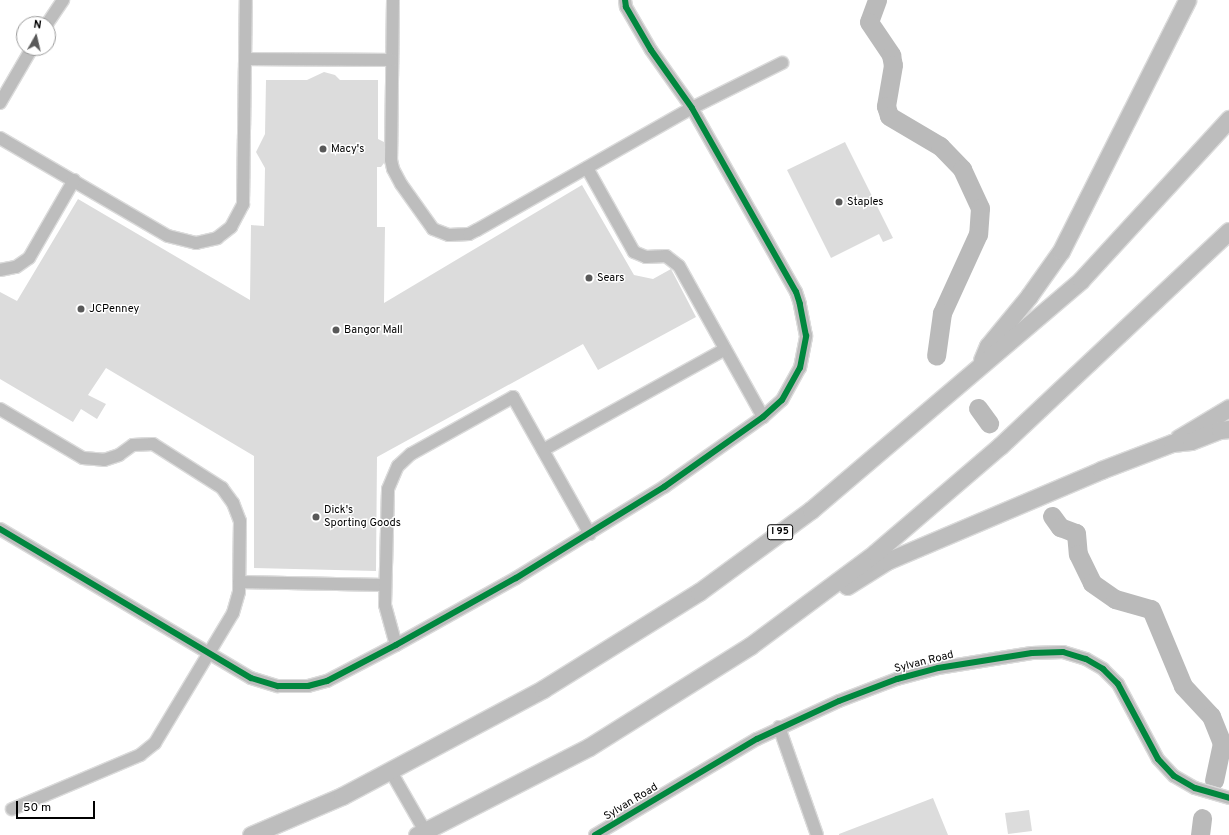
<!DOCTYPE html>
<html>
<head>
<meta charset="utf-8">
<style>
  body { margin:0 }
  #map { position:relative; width:1229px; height:835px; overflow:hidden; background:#fff; font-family:Overpass,sans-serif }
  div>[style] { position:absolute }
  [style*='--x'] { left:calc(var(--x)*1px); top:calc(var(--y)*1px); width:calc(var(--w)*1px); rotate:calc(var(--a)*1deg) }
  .river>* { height:19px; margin:-9.5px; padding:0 9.5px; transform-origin:9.5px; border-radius:9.5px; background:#bababa }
  .building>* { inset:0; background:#dcdcdc }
  .roads { filter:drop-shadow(1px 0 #dbdbdb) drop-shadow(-1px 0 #dbdbdb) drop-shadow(0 1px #dbdbdb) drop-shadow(0 -1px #dbdbdb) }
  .minor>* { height:12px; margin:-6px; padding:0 6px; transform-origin:6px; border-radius:6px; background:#bdbdbd }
  .highway>* { height:17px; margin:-8.5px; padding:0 8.5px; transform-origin:8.5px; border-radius:8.5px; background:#bdbdbd }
  .cycleway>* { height:6px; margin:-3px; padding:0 3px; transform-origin:3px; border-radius:3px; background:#00873e }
  .dots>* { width:11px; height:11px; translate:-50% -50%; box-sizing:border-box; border:2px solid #fff; border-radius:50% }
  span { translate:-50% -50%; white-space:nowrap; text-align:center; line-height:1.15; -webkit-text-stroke:3px #fff; paint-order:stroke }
  .shield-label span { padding:1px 3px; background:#fff; border:1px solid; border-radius:3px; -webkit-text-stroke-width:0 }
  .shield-label { font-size:10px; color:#000; font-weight:700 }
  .poi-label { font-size:11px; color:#000 }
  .left { translate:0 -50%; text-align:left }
  .street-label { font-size:11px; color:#000 }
  .north { position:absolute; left:16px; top:16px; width:40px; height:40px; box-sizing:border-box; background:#fff; border:1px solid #999; border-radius:50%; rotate:8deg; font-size:11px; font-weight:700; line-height:16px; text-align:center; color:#000 }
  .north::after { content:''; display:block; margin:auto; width:14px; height:18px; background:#595959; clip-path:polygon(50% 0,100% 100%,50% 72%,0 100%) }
  .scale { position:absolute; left:16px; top:801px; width:79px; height:18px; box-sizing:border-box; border:2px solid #000; border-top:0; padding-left:5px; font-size:12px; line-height:14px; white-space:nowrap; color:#000; -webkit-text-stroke:3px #fff; paint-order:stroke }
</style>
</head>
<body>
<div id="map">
  <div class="river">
    <div style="--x:877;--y:0;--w:23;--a:110"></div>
    <div style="--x:869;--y:22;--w:40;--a:56"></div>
    <div style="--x:891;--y:55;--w:10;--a:79"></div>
    <div style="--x:893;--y:65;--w:42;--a:99.7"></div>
    <div style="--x:886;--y:106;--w:10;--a:73"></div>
    <div style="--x:889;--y:116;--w:59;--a:30.5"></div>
    <div style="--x:940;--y:146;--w:32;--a:46"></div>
    <div style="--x:962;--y:169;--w:43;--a:65.2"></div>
    <div style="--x:980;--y:208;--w:26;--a:94"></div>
    <div style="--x:978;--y:234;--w:87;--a:114.5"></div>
    <div style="--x:942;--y:313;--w:43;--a:97.9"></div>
    <div style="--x:978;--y:408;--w:19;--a:54"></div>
    <div style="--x:1052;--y:516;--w:14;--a:54"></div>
    <div style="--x:1060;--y:527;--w:17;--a:21"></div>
    <div style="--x:1076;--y:533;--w:21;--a:85"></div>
    <div style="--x:1078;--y:554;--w:32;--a:64"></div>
    <div style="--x:1092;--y:583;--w:28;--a:35"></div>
    <div style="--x:1115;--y:599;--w:37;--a:16"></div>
    <div style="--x:1151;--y:609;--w:83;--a:67.4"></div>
    <div style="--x:1183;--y:686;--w:41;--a:47"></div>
    <div style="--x:1211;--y:716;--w:29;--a:68"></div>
    <div style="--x:1222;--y:743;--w:38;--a:102"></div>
    <div style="--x:1200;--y:835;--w:17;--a:-83"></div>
  </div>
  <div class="building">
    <div style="clip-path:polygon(324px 72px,335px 75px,340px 80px,378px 80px,378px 139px,384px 142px,384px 163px,381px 167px,377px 167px,377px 227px,385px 227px,384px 303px,582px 185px,634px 275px,653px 279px,671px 269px,696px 317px,598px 370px,583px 344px,377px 457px,376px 571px,254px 568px,254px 456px,106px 368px,88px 395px,106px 404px,97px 419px,81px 409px,73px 422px,0 379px,0 292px,17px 301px,78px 199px,250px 300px,251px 225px,264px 226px,265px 168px,256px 152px,265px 134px,266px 80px,307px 80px)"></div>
    <div style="clip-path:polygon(845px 142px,893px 238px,883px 242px,879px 234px,831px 258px,787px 170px)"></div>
    <div style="clip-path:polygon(933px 798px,948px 835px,839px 835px,839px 834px)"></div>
    <div style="clip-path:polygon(1029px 810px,1032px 831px,1008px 834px,1005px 813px)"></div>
  </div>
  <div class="roads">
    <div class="minor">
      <div style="--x:393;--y:0;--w:160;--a:90.7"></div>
      <div style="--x:391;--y:160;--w:9;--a:77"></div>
      <div style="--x:393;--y:169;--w:17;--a:62"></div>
      <div style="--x:401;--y:184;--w:55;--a:54.6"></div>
      <div style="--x:433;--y:229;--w:17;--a:21"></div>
      <div style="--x:449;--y:235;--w:20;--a:-3"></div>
      <div style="--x:469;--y:234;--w:9;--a:-27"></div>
      <div style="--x:477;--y:230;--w:247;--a:-29.6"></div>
      <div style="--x:692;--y:108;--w:101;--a:-26.6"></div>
      <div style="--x:47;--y:24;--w:29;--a:-56"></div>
      <div style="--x:246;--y:59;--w:146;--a:0.4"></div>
      <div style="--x:0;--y:103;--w:64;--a:-59.8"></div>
      <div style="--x:0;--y:138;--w:194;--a:30.3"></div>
      <div style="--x:168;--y:236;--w:29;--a:14"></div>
      <div style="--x:196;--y:243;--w:22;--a:-13"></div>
      <div style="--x:217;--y:238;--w:18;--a:-38"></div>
      <div style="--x:231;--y:227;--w:26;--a:-62"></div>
      <div style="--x:243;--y:204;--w:204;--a:-89.2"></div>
      <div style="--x:587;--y:168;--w:96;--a:60.8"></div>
      <div style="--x:634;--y:252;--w:13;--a:23"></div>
      <div style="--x:646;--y:257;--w:20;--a:-3"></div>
      <div style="--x:666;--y:256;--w:16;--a:38"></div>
      <div style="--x:679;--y:266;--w:173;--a:60.9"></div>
      <div style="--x:0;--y:270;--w:16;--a:-11"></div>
      <div style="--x:16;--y:267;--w:16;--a:-35"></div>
      <div style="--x:29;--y:258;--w:90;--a:-60"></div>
      <div style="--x:0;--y:409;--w:96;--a:30.6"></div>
      <div style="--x:83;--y:458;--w:21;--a:5"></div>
      <div style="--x:104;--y:460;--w:16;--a:-18"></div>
      <div style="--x:119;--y:455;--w:17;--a:-36"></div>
      <div style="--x:133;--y:445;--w:20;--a:-3"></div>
      <div style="--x:153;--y:444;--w:82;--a:32.5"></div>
      <div style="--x:222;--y:488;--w:19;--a:54"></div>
      <div style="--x:233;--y:503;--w:19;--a:69"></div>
      <div style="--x:240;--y:521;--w:71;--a:90.8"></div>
      <div style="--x:239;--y:592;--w:22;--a:106"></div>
      <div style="--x:233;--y:613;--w:152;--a:121"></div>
      <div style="--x:155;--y:743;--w:19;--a:141"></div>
      <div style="--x:140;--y:755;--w:139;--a:157.1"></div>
      <div style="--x:543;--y:450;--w:208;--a:-29"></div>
      <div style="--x:0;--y:529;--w:292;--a:30.7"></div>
      <div style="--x:251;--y:678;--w:28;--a:17"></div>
      <div style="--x:278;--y:686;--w:30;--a:0"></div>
      <div style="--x:308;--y:686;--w:20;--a:-15"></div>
      <div style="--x:327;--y:681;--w:78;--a:-27.6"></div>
      <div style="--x:396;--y:645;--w:137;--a:-29.2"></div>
      <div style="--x:516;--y:578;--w:174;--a:-31.6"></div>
      <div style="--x:664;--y:487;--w:121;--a:-35.3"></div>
      <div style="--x:763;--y:417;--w:25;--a:-42"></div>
      <div style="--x:782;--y:400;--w:37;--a:-61"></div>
      <div style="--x:800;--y:368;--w:33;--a:-79"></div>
      <div style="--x:806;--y:336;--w:33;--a:-101"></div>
      <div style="--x:800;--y:304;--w:13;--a:-108"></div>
      <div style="--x:796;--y:292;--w:211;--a:-119.5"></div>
      <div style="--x:692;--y:108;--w:71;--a:-125.3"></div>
      <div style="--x:651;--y:50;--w:50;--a:-120.2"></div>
      <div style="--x:626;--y:7;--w:7;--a:-98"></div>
      <div style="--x:239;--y:582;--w:146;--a:1.2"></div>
      <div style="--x:396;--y:645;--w:41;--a:-105.4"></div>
      <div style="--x:385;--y:605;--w:116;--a:-88.5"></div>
      <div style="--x:388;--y:489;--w:25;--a:-67"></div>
      <div style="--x:398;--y:466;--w:18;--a:-43"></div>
      <div style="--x:411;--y:454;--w:117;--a:-29.2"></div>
      <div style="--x:513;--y:397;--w:157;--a:60.7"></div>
      <div style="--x:779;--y:727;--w:114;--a:70.6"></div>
      <div style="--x:390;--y:770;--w:70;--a:60.2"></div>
      <div style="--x:595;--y:835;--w:188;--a:-30.7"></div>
      <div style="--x:757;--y:739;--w:90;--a:-24.9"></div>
      <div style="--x:839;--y:701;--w:62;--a:-20.8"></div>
      <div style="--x:897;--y:679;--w:42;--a:-15"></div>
      <div style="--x:938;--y:668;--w:95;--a:-9.1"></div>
      <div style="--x:1032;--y:653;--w:31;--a:-2"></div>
      <div style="--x:1063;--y:652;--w:24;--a:17"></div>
      <div style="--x:1086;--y:659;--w:20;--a:30"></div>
      <div style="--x:1103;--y:669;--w:21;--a:45"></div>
      <div style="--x:1118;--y:684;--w:85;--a:61.9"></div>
      <div style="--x:1158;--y:759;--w:23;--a:47"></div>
      <div style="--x:1174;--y:776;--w:24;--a:30"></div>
      <div style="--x:1195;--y:788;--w:35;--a:16"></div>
    </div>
    <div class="highway">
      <div style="--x:982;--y:360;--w:15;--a:-67"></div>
      <div style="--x:988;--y:346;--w:65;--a:-50.6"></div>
      <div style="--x:1029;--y:296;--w:55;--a:-54.6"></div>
      <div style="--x:1061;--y:251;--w:281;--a:-63.3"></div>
      <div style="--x:1179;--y:438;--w:58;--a:-31"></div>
      <div style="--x:847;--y:586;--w:47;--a:-32"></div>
      <div style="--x:887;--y:561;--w:233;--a:-23"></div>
      <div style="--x:1101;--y:470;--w:76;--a:-20.8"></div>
      <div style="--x:1172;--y:443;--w:19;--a:-6"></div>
      <div style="--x:1191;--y:441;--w:31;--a:-21"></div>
      <div style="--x:1220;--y:430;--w:9;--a:-6"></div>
      <div style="--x:251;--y:835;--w:99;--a:-23.2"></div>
      <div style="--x:342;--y:796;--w:228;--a:-28"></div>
      <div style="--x:543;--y:689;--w:184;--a:-31.9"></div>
      <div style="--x:699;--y:592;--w:139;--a:-36.2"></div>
      <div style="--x:811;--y:510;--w:355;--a:-40.4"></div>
      <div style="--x:1081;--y:280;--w:219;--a:-47.4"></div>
      <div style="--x:417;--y:835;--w:193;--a:-27.1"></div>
      <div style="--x:589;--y:747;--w:190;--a:-32.1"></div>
      <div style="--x:750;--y:646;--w:156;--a:-36.6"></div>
      <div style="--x:875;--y:553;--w:165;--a:-40.6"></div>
      <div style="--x:1000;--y:446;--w:314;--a:-43.2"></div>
    </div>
  </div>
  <div class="cycleway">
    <div style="--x:0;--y:529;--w:292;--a:30.7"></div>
    <div style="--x:251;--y:678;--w:28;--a:17"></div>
    <div style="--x:278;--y:686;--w:30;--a:0"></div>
    <div style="--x:308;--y:686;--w:20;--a:-15"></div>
    <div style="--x:327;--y:681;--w:78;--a:-27.6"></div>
    <div style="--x:396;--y:645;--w:137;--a:-29.2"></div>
    <div style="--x:516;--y:578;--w:174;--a:-31.6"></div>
    <div style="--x:664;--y:487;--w:121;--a:-35.3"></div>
    <div style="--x:763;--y:417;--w:25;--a:-42"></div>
    <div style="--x:782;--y:400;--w:37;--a:-61"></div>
    <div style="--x:800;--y:368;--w:33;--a:-79"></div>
    <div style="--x:806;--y:336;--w:33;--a:-101"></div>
    <div style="--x:800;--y:304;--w:13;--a:-108"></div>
    <div style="--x:796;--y:292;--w:211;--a:-119.5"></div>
    <div style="--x:692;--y:108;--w:71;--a:-125.3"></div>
    <div style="--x:651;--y:50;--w:50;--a:-120.2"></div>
    <div style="--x:626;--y:7;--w:7;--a:-98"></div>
    <div style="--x:595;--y:835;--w:188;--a:-30.7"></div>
    <div style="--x:757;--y:739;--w:90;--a:-24.9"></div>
    <div style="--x:839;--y:701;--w:62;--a:-20.8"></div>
    <div style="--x:897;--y:679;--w:42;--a:-15"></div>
    <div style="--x:938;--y:668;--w:95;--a:-9.1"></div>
    <div style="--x:1032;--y:653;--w:31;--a:-2"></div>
    <div style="--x:1063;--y:652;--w:24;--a:17"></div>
    <div style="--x:1086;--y:659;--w:20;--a:30"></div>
    <div style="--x:1103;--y:669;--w:21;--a:45"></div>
    <div style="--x:1118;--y:684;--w:85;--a:61.9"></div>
    <div style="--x:1158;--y:759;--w:23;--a:47"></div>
    <div style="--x:1174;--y:776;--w:24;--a:30"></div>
    <div style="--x:1195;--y:788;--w:35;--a:16"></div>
  </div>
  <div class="dots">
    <div style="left:323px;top:149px;background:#595959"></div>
    <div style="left:839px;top:202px;background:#595959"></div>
    <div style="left:589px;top:278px;background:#595959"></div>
    <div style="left:81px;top:309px;background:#595959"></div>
    <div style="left:336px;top:330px;background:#595959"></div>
    <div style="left:316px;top:517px;background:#595959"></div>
  </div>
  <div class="shield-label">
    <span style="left:780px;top:532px">I 95</span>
  </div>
  <div class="poi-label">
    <span class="left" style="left:331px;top:149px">Macy's</span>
    <span class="left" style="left:847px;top:202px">Staples</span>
    <span class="left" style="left:597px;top:278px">Sears</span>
    <span class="left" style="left:89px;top:309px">JCPenney</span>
    <span class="left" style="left:344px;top:330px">Bangor Mall</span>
    <span class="left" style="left:324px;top:517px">Dick's<br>Sporting Goods</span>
  </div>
  <div class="street-label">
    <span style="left:924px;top:662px;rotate:-14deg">Sylvan Road</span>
    <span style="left:631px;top:802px;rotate:-31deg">Sylvan Road</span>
  </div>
  <div class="north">N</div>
  <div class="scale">50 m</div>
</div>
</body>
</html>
